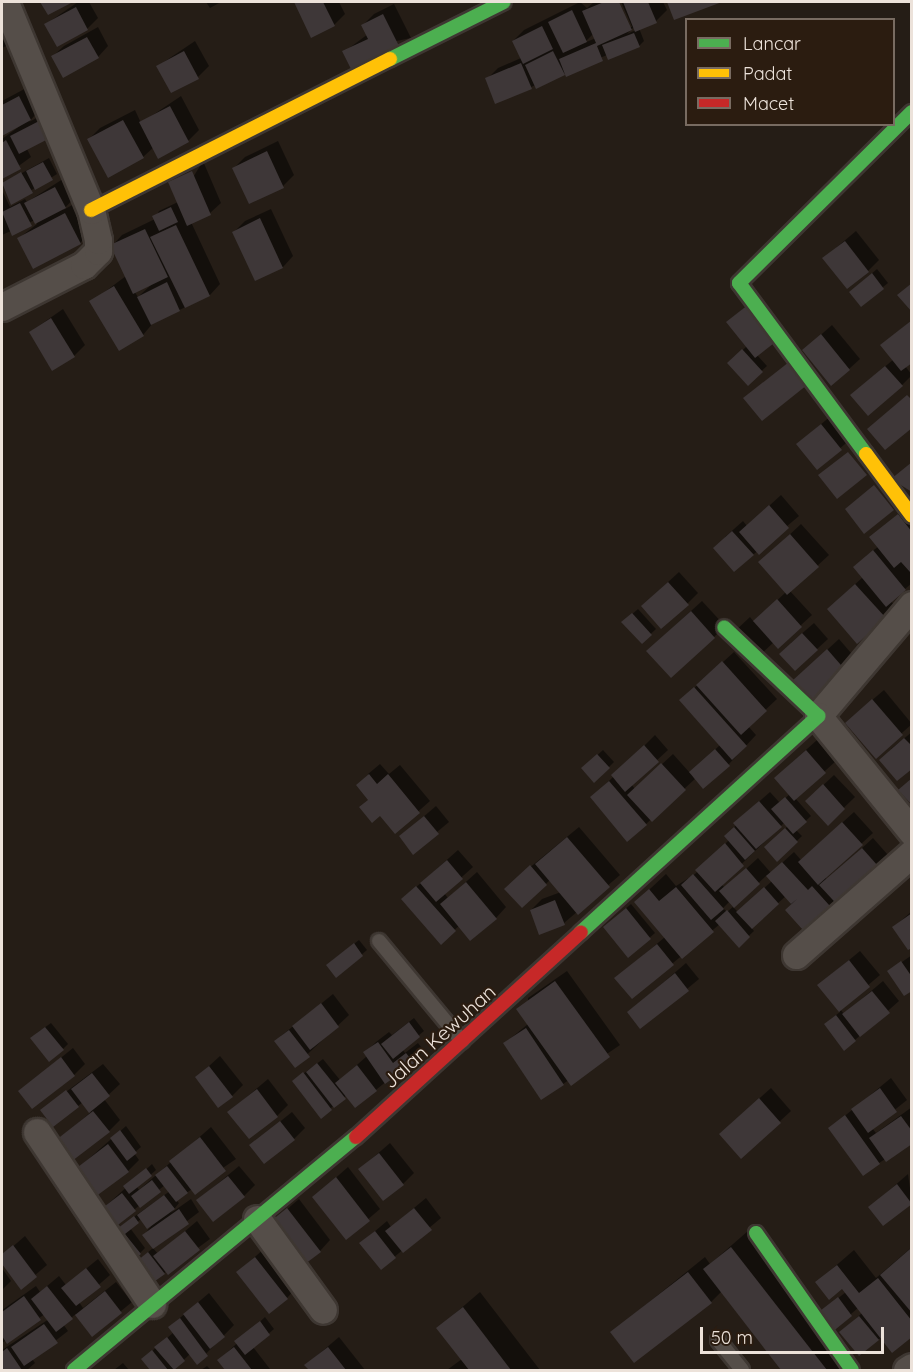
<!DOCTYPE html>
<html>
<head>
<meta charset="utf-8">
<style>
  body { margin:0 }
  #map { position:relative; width:913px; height:1372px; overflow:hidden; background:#251d16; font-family:Quicksand,sans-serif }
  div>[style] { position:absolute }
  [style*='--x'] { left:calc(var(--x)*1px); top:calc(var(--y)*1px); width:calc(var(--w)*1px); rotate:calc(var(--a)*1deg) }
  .shadow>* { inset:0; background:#0007 }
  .building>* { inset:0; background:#3e3738 }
  .roads { filter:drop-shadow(2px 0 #3e3732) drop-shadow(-2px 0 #3e3732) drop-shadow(0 2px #3e3732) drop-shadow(0 -2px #3e3732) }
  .lane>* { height:14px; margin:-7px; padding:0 7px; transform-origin:7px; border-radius:7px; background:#554e49 }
  .street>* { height:27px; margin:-13.5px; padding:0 13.5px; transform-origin:13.5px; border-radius:13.5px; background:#554e49 }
  .fast>* { height:14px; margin:-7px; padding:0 7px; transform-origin:7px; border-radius:7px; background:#4caf50 }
  .slow>* { height:14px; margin:-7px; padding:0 7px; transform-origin:7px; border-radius:7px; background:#ffc107 }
  .jam>* { height:14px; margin:-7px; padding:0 7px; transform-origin:7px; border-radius:7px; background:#c62828 }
  span { translate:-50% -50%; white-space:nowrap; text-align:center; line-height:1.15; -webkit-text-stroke:4.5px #2b1c10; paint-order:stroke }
  .street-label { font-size:20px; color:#ece2da }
  .frame { position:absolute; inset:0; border:3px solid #ece2da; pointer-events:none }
  .legend { position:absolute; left:685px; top:18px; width:210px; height:108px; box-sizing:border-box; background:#2b1c10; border:2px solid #786b61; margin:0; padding:8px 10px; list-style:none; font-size:18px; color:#ece2da }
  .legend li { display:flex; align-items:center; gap:12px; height:30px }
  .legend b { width:30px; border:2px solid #786b61 }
  .scale { position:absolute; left:700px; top:1327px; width:184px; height:27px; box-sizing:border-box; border:3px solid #ece2da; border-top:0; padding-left:8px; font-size:18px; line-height:21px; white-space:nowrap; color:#ece2da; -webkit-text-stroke:4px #2b1c10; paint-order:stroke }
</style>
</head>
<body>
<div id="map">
  <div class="shadow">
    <div style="clip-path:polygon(2px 2px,14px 42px,2px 48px)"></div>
    <div style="clip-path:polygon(78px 2px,89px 2px,98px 18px,87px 29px,46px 24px)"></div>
    <div style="clip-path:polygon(206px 2px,221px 2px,210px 8px)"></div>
    <div style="clip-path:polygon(295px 2px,339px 2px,345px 14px,334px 25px,312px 36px)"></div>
    <div style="clip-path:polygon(evenodd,580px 2px,587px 8px,594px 2px,618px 2px,629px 27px,632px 27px,621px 2px,663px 2px,667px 10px,656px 21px,639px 28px,644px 41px,639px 46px,607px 55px,531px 87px,487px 79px,498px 68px,521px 58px,513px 41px,524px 30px,580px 2px,635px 26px,636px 30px,627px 34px,635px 26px,580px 2px,594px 33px,596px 38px,584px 43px,594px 33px)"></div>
    <div style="clip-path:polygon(668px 2px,718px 2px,675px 18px)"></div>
    <div style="clip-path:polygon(394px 4px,411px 38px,344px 52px,368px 34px,363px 25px,374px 14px)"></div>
    <div style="clip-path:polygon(98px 27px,108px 46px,98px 57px,53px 56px,64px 46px)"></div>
    <div style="clip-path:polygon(195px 41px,209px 66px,198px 77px,171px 91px,158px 66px)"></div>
    <div style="clip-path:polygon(30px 86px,41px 108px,29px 122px,52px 110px,27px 149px,31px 157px,2px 178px,2px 139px,24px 123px,2px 134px,2px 101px)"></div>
    <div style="clip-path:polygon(181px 96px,199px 130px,189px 140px,159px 156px,154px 147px,143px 157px,89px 139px,100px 128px,135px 110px,141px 123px)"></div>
    <div style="clip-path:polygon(278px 141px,294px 175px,283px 186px,234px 168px,245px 157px)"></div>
    <div style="clip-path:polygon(49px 158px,57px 174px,11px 203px,2px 184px)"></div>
    <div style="clip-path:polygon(evenodd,203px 161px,221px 203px,210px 213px,191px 222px,220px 284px,210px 295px,153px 323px,143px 335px,91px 302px,126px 276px,112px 246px,122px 235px,155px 219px,159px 211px,178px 202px,203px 161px,152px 284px,138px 297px,134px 291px,152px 284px)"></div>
    <div style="clip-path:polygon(66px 177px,76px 196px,63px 210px,76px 203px,91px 232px,80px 243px,19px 238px,37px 224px,35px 220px,2px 235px,2px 190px,10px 207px,25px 199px,27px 202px)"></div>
    <div style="clip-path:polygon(271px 209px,293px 256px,283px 267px,256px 279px,234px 232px,245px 221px)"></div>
    <div style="clip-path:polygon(856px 231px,879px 260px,868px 271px,824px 258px)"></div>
    <div style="clip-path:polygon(877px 269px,888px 283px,861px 305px,856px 287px)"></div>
    <div style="clip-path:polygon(760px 294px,757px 355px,767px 366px,748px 383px,729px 363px,747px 346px,728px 322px)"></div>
    <div style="clip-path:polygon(63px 309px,85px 345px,74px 356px,30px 332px)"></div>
    <div style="clip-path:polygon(912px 320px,912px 362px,905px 366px,912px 375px,902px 385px,863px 385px,894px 359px,882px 345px)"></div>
    <div style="clip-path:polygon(832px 325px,860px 359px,849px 369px,815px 340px)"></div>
    <div style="clip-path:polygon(833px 414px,852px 438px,817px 468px,798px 444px)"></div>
    <div style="clip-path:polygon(781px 495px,799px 516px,735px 570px,725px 537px,743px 521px,747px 526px)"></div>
    <div style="clip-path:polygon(909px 505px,912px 583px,891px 601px,895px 606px,885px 617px,839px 599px,863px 577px,866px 556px,879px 546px,871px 537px)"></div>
    <div style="clip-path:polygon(801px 524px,829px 555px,790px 591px,812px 615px,778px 646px,774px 642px,758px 657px,735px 631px,750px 617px,754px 622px,786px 592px,771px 552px)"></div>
    <div style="clip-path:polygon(679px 572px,698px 593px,687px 604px,654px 595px)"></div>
    <div style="clip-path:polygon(702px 601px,725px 626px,714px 637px,659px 640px)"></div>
    <div style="clip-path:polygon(638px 609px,656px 629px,642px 642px,623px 622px)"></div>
    <div style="clip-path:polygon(814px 623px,828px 639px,817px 649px,791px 643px)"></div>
    <div style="clip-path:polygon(839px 639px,857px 660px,846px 671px,805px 670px)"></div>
    <div style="clip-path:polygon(734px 652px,777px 699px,748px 726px,756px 735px,729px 764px,704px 787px,696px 778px,646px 824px,603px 787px,655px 735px,668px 750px,631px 784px,635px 789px,673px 754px,690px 773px,720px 745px,692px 690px)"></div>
    <div style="clip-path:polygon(884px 690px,912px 724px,876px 756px,857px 713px)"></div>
    <div style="clip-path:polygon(912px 732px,912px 767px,891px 749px)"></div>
    <div style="clip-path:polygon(evenodd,817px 740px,836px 761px,795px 798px,811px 816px,796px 830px,802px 836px,777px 860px,766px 847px,788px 826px,785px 822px,721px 884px,725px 888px,758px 858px,771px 873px,794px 852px,801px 860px,854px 812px,873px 833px,825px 877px,827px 880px,873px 838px,895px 863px,811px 937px,786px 896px,751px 927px,754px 931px,739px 945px,720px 924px,632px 997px,616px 978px,665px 937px,636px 902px,666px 874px,676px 886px,695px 874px,729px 840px,726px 837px,746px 813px,770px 792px,780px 803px,790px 794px,787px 767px,817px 740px,767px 875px,772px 881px,738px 912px,733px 907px,767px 875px,817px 740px,730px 901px,734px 906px,727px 912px,723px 908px,730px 901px)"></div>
    <div style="clip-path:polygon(603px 750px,614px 762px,609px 767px,583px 768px)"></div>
    <div style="clip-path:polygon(380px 764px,389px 774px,400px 765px,430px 801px,395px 832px,369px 799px,368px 774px)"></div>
    <div style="clip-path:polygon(834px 775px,855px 797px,828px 823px,818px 790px)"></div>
    <div style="clip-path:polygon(436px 806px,449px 822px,413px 852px,401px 836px)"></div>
    <div style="clip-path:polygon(579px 827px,620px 875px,564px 923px,540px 933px,531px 910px,542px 899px,561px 892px,550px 880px,522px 906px,517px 878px)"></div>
    <div style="clip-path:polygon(458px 850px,473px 867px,444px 893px,448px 898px,477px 872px,506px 907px,496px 918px,460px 925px,441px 942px,414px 889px)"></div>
    <div style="clip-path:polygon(631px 904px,655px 933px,628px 956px,610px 922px)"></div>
    <div style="clip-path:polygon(912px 911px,912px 946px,894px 927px)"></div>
    <div style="clip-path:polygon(359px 940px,367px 950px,336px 976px,333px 960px)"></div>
    <div style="clip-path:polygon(860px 951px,880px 975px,840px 1009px,844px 1014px,883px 981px,899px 1001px,855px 1040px,831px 1019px,840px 1012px,819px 985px)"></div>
    <div style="clip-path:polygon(912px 955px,912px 989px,889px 971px)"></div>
    <div style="clip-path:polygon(686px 963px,699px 979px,641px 1027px,629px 1012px)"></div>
    <div style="clip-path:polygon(567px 971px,620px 1045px,563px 1084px,505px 1043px,528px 1024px,528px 998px)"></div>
    <div style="clip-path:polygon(333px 994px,349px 1015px,295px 1066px,281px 1036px)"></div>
    <div style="clip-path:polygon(414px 1018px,424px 1031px,402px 1049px,405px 1053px,418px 1043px,424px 1051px,356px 1106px,347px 1095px,321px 1116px,299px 1077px,323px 1059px,340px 1080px,367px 1056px,365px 1053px,376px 1042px,389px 1032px,392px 1035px)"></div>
    <div style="clip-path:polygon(51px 1023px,68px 1044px,63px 1049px,37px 1033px)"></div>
    <div style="clip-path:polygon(73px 1048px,85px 1064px,74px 1075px,20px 1091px)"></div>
    <div style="clip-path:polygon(220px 1056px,243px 1085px,232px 1096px,197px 1077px)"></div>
    <div style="clip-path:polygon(103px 1064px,120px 1084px,104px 1099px,120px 1120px,109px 1131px,58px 1140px,91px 1112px,83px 1102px,54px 1125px,42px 1110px)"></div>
    <div style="clip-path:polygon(891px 1078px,907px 1100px,872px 1128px,876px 1133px,912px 1107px,912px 1142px,879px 1163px,830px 1128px)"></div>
    <div style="clip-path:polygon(268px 1079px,288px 1105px,277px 1116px,229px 1112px)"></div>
    <div style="clip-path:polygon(771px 1088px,791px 1111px,741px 1157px,732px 1123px)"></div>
    <div style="clip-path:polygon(292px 1112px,305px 1128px,294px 1139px,251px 1145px)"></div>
    <div style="clip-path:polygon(126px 1126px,141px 1147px,134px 1153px,139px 1160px,128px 1171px,76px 1170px)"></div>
    <div style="clip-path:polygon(211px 1127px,236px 1159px,176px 1200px,179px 1203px,171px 1213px,191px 1199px,199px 1212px,153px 1247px,144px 1235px,156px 1220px,141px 1219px,130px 1228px,145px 1248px,140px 1253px,117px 1229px,170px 1191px,165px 1185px,110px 1229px,98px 1213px,152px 1164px,156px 1170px,137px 1187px,139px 1190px)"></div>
    <div style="clip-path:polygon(390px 1143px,414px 1173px,403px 1184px,360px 1169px)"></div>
    <div style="clip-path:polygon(239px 1166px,255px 1185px,244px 1196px,198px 1200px)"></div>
    <div style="clip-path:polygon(348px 1167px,380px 1209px,346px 1238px,314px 1197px)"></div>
    <div style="clip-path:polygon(908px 1174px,912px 1202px,883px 1224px,870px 1207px)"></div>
    <div style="clip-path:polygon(426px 1198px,441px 1218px,381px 1268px,361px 1243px,387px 1221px,391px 1227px)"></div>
    <div style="clip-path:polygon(299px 1199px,330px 1240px,320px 1251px,273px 1221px)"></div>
    <div style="clip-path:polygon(197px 1221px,210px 1239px,164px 1273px,139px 1260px,153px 1248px,158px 1254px)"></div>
    <div style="clip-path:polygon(748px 1231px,856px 1370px,783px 1370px,722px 1291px,711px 1302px,612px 1332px,705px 1257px,710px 1264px)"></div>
    <div style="clip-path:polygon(25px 1236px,47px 1265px,21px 1287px,2px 1262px,2px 1256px)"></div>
    <div style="clip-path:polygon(266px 1247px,297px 1287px,287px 1298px,238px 1272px)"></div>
    <div style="clip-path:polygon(912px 1247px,912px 1335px,878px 1339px,841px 1332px,862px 1313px,858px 1308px,831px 1331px,823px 1310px,846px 1292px,842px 1287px,817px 1282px,854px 1250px,876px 1278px)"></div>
    <div style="clip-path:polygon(98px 1259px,110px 1275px,79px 1302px,83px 1308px,116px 1282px,132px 1302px,92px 1335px,76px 1314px,63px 1324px,68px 1331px,32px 1359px,35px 1363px,27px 1370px,2px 1370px,2px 1350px,49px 1319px,45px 1314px,2px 1343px,2px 1310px,36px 1286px,40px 1292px,59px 1276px,66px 1285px)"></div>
    <div style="clip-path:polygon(2px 1268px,11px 1281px,2px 1290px)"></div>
    <div style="clip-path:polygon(480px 1292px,540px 1370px,447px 1370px,462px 1359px,438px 1328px)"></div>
    <div style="clip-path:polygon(209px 1293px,234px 1325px,197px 1363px,190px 1354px,173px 1370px,152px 1370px,143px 1359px,174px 1332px,170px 1327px,181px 1317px)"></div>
    <div style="clip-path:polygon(265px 1317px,274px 1329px,253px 1347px,270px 1369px,227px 1370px,219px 1360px)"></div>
    <div style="clip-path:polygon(339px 1337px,365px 1370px,311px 1370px,306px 1365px)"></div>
    <div style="clip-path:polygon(123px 1363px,129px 1370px,114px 1370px)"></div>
    <div style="clip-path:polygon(207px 1366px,211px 1370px,201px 1370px)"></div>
  </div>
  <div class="building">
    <div style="clip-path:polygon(40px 2px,73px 2px,48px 15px)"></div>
    <div style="clip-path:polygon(294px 2px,323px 2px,335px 26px,311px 38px)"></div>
    <div style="clip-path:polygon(604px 2px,619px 2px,632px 30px,597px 46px,603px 61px,566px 77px,559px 59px,596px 43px,582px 11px)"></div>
    <div style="clip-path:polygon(623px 2px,648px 2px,657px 23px,635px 32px)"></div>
    <div style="clip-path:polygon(667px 2px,722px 2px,674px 20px)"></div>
    <div style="clip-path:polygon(76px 7px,88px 30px,57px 47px,44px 24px)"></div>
    <div style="clip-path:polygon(572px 10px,587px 42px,563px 53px,548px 22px)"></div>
    <div style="clip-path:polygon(383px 14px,401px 50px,353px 73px,342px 51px,368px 39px,361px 25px)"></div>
    <div style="clip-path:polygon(542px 26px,553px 49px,523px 64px,512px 41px)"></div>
    <div style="clip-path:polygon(634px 33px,640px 47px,608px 60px,602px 45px)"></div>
    <div style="clip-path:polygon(87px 37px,99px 58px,63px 78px,51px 56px)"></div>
    <div style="clip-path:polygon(184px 51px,199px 79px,171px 93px,156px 66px)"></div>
    <div style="clip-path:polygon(553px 51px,565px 75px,536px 89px,525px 65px)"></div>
    <div style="clip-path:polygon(521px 63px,532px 89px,495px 104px,485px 78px)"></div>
    <div style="clip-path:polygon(19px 96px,31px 120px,2px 136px,2px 105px)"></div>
    <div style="clip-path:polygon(170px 106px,189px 142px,158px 159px,139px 122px)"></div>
    <div style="clip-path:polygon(41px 120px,50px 138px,19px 154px,10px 136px)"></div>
    <div style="clip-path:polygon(123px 120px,144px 158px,108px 178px,87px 139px)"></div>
    <div style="clip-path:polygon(6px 140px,21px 169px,2px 179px,2px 143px)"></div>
    <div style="clip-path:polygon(267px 151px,284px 188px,249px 204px,232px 168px)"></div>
    <div style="clip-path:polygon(43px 162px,53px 180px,35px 190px,26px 171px)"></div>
    <div style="clip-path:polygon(192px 171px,211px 215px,187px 226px,168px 182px)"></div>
    <div style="clip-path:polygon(21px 172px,33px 193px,11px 205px,2px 183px)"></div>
    <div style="clip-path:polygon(55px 187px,66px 208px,35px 224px,24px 203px)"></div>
    <div style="clip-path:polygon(20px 203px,32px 226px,12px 236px,2px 212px)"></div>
    <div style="clip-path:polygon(171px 207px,178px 222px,159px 231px,152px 216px)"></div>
    <div style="clip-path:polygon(65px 213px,81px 244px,33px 269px,17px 238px)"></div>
    <div style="clip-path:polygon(260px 218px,283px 268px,255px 281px,232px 232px)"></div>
    <div style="clip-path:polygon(176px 225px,210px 296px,185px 308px,150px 237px)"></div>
    <div style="clip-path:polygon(145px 229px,168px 277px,133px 294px,110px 245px)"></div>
    <div style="clip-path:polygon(845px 241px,869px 272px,847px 289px,822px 258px)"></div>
    <div style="clip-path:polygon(872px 273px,884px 289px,861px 307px,849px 292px)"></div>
    <div style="clip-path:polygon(167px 282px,180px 311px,151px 325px,137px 297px)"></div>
    <div style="clip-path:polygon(912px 283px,912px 312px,897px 295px)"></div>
    <div style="clip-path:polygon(114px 286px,144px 336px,119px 351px,89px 301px)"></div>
    <div style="clip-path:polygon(749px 304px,778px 340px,755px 358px,726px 322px)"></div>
    <div style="clip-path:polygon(51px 318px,75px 357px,52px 371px,29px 332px)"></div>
    <div style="clip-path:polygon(912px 320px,912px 363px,901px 371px,880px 345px)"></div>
    <div style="clip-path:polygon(821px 334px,850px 370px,831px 386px,802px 350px)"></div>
    <div style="clip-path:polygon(742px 349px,763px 372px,748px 386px,727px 363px)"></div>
    <div style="clip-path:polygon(789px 362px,807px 385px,762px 421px,743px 398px)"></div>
    <div style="clip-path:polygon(885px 366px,903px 386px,868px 416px,850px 395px)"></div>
    <div style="clip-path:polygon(907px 395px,912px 400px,912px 428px,885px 450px,867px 429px)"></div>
    <div style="clip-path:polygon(821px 424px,842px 450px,817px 470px,796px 444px)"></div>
    <div style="clip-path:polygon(848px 452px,867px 475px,837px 499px,818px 475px)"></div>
    <div style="clip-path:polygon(912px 462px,912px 492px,891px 479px)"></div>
    <div style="clip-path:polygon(874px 485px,894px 510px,864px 534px,845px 509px)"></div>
    <div style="clip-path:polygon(769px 505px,789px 528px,759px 555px,739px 532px)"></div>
    <div style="clip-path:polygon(898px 514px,912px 532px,910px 572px,901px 562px,894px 568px,869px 537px)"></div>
    <div style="clip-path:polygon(732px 531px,754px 555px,734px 572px,713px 548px)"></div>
    <div style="clip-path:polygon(790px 534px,819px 567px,787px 595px,758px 562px)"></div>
    <div style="clip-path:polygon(873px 550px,906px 590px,886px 607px,853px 567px)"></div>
    <div style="clip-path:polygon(668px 582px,689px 605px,661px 629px,641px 606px)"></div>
    <div style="clip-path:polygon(855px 584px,886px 618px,857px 644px,827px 609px)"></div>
    <div style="clip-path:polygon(777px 599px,802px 627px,778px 649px,753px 621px)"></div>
    <div style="clip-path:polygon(691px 611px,715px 638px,671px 678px,646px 651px)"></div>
    <div style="clip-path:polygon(632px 613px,652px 635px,642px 644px,621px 622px)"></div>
    <div style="clip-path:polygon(802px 633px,818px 650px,795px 671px,779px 654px)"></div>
    <div style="clip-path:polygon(827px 649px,847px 672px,812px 703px,792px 681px)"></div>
    <div style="clip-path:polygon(722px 661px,767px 711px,741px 735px,696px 685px)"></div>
    <div style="clip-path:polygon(694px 687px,747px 746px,732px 760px,679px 700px)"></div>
    <div style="clip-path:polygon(872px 699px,903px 735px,876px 759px,845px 723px)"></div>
    <div style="clip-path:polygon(904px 738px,912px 746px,912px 769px,897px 781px,879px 760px)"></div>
    <div style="clip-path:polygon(644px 745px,659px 762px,625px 792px,611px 775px)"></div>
    <div style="clip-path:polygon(715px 749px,730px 766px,703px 789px,689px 772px)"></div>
    <div style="clip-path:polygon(806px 750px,826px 773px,794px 801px,774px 778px)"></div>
    <div style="clip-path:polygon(597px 754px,610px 768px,594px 783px,581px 768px)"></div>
    <div style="clip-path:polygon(661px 763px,686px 790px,652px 822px,627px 795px)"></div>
    <div style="clip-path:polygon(369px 774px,377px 784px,388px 774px,420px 813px,395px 834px,380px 816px,372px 823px,359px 807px,368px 800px,356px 785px)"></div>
    <div style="clip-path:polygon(912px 778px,912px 805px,898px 790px)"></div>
    <div style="clip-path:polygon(609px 781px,647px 825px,627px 842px,590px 797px)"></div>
    <div style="clip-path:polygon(823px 784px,845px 809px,828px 826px,805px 801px)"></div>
    <div style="clip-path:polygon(785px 797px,807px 822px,793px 834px,771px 809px)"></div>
    <div style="clip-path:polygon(759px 801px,782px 827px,756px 849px,733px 823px)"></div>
    <div style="clip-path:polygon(424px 816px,439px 834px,413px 855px,399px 836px)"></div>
    <div style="clip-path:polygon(842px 822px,863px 845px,818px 885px,798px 862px)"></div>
    <div style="clip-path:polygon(734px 827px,755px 851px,745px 860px,724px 836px)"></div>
    <div style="clip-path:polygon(785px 828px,798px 842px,777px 862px,764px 847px)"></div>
    <div style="clip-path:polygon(567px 837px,610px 887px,578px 915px,535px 864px)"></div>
    <div style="clip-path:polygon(725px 843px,744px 866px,715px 892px,695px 870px)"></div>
    <div style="clip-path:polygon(862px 848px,886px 875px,844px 912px,819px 885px)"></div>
    <div style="clip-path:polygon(447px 860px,463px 879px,436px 902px,420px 883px)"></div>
    <div style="clip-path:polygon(782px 862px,808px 890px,812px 886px,838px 915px,811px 939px,785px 910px,797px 899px,791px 904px,766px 876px)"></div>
    <div style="clip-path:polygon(530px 865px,547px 885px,522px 908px,504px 889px)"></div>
    <div style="clip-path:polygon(746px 868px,760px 884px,734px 908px,719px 891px)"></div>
    <div style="clip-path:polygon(693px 874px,724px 909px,711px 920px,681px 885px)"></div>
    <div style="clip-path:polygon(466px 882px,497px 919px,470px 941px,440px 904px)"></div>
    <div style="clip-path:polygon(416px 886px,456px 931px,441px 945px,401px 899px)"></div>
    <div style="clip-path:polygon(676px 887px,714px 932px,682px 959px,634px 902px,649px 889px,659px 901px)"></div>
    <div style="clip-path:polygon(764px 887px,779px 904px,752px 929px,736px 912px)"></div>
    <div style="clip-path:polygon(555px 900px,565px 925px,539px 935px,530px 910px)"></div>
    <div style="clip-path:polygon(626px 908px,651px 939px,628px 958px,603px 927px)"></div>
    <div style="clip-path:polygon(727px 910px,750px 937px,739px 948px,715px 921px)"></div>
    <div style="clip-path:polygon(912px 913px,912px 948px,908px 950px,892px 927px)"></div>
    <div style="clip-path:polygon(354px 943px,363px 956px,336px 978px,326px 965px)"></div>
    <div style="clip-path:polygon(657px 944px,674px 965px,632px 999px,614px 978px)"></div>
    <div style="clip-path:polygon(849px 960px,870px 987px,839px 1012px,817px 985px)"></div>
    <div style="clip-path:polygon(901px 961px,912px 977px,912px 991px,904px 996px,887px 971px)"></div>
    <div style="clip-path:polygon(675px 973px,689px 991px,640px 1029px,627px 1012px)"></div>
    <div style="clip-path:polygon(555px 981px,610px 1057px,571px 1086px,516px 1009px)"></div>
    <div style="clip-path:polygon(872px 991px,890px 1013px,860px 1037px,842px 1014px)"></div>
    <div style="clip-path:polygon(321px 1003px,339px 1027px,310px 1050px,292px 1026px)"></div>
    <div style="clip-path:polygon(836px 1015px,856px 1041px,844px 1051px,824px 1024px)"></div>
    <div style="clip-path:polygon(409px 1022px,420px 1037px,393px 1059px,381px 1044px)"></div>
    <div style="clip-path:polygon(45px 1027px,64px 1050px,49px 1062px,30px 1038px)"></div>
    <div style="clip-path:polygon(526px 1028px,564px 1085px,541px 1100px,503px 1043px)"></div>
    <div style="clip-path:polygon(289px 1030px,310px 1057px,295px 1068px,274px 1041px)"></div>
    <div style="clip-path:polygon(378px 1042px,393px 1063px,406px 1053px,414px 1063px,385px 1084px,363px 1052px)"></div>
    <div style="clip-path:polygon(61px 1057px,75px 1076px,32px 1109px,18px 1091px)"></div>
    <div style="clip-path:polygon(317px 1063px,346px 1099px,334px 1108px,306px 1072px)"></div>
    <div style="clip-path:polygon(357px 1065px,377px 1091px,355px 1108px,335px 1083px)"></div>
    <div style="clip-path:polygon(209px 1066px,233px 1097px,218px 1108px,195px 1077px)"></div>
    <div style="clip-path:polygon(303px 1072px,332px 1110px,321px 1119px,292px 1081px)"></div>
    <div style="clip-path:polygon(92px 1073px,110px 1096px,89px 1113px,71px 1089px)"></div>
    <div style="clip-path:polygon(880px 1088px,897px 1112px,868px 1133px,851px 1109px)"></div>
    <div style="clip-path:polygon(257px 1089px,278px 1117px,249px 1139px,227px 1112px)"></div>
    <div style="clip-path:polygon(66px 1090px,79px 1107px,53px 1127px,40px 1110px)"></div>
    <div style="clip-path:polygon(759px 1098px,781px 1123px,741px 1159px,719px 1134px)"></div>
    <div style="clip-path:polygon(93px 1111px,110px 1132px,72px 1161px,56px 1140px)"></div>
    <div style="clip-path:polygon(845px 1115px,880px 1164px,863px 1176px,828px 1128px)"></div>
    <div style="clip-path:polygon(901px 1116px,912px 1131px,912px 1144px,886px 1162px,869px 1138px)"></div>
    <div style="clip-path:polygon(280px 1121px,295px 1140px,264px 1164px,249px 1145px)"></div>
    <div style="clip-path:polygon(120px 1130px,137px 1153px,127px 1161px,110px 1138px)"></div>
    <div style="clip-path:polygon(200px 1137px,226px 1171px,195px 1195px,169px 1161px)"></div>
    <div style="clip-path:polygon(108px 1144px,129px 1172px,95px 1197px,74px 1170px)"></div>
    <div style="clip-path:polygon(379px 1153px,404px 1185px,383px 1201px,358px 1169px)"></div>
    <div style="clip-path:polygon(167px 1166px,188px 1193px,176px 1202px,155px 1175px)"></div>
    <div style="clip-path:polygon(146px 1168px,152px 1176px,129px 1194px,123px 1186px)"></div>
    <div style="clip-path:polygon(228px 1176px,245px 1197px,213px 1222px,196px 1200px)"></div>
    <div style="clip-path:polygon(336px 1177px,370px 1221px,346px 1240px,312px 1197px)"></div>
    <div style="clip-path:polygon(152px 1180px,161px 1192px,140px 1208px,131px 1196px)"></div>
    <div style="clip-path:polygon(897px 1184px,912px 1204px,883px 1226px,868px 1207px)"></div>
    <div style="clip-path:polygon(122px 1193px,136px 1211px,110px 1231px,96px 1213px)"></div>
    <div style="clip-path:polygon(164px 1195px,175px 1209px,147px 1229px,137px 1215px)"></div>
    <div style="clip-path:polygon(287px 1208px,321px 1252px,305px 1264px,271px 1221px)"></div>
    <div style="clip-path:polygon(414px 1208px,432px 1230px,403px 1253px,385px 1231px)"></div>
    <div style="clip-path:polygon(179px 1209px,189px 1224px,153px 1249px,142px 1235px)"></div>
    <div style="clip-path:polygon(134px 1216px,139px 1223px,125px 1234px,141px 1254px,131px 1262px,110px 1234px)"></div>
    <div style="clip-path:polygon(185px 1231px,200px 1250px,168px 1275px,153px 1256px)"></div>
    <div style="clip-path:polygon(375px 1231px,396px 1258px,381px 1270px,359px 1243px)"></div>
    <div style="clip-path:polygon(13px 1245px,37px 1277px,21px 1290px,2px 1264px,2px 1254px)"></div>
    <div style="clip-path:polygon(731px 1247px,827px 1370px,781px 1370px,703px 1269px)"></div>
    <div style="clip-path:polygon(910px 1249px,912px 1251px,912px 1313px,880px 1275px)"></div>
    <div style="clip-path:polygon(148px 1252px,165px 1274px,148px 1286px,132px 1265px)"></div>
    <div style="clip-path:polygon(255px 1257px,288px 1299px,269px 1314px,236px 1272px)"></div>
    <div style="clip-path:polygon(837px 1265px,859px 1293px,878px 1278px,912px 1321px,912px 1337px,892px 1353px,842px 1289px,829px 1300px,815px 1282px)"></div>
    <div style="clip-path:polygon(86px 1268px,101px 1287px,76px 1306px,61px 1288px)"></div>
    <div style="clip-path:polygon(688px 1272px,712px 1303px,634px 1363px,610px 1332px)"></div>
    <div style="clip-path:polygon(47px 1286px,73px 1319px,56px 1332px,31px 1299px)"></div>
    <div style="clip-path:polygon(105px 1291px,122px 1313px,92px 1337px,75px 1315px)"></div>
    <div style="clip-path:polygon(24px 1296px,41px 1320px,7px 1344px,2px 1336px,2px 1312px)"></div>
    <div style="clip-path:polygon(838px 1297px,852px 1316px,831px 1333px,816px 1314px)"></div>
    <div style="clip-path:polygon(198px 1302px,225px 1337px,210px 1349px,183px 1314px)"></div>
    <div style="clip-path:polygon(463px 1307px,511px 1370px,469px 1370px,436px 1328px)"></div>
    <div style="clip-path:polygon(859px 1316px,879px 1340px,859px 1356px,839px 1332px)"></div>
    <div style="clip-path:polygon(180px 1318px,208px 1356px,197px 1365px,168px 1327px)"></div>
    <div style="clip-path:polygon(260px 1321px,270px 1335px,245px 1355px,234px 1341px)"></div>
    <div style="clip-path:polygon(44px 1324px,58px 1343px,24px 1366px,11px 1347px)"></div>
    <div style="clip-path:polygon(167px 1337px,185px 1361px,174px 1370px,154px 1347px)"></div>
    <div style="clip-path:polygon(234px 1347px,252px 1370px,225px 1370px,217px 1360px)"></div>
    <div style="clip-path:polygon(328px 1347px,346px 1370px,309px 1370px,304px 1365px)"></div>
    <div style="clip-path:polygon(7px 1348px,22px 1370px,2px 1370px,2px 1352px)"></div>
    <div style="clip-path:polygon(152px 1350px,168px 1370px,150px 1370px,141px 1359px)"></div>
  </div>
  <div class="roads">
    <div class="lane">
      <div style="--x:379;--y:941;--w:130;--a:50.3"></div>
      <div style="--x:718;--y:1340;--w:38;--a:51"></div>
    </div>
    <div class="street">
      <div style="--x:2;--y:307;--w:92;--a:-27.1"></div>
      <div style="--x:84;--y:265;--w:20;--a:-45"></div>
      <div style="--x:98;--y:251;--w:11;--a:-90"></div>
      <div style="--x:98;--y:240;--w:31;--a:-103"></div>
      <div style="--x:91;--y:210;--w:225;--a:-112.5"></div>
      <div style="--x:912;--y:605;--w:145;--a:130.3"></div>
      <div style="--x:818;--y:716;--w:149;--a:51"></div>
      <div style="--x:796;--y:955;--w:154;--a:-41.3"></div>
      <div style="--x:37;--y:1132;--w:207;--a:56.2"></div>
      <div style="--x:257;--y:1219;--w:112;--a:54"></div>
      <div style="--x:907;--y:1370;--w:6;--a:-31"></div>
    </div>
    <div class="fast">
      <div style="--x:390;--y:59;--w:127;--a:-26.6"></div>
      <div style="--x:866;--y:454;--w:213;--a:-126.6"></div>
      <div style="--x:739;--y:283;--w:243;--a:-44.7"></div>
      <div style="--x:581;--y:932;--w:321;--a:-42.3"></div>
      <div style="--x:818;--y:716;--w:129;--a:-136.6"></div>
      <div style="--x:756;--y:1233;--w:167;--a:55"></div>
      <div style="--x:74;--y:1370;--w:366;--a:-39.6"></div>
    </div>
    <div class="slow">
      <div style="--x:91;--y:210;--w:335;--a:-26.8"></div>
      <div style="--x:866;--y:454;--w:77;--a:53.4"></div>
    </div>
    <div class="jam">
      <div style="--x:356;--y:1137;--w:304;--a:-42.3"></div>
    </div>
  </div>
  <div class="street-label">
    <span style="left:439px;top:1036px;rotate:-42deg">Jalan Kewuhan</span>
  </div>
  <div class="frame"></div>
  <ul class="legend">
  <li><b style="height:8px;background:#4caf50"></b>Lancar</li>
  <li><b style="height:8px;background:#ffc107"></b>Padat</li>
  <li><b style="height:8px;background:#c62828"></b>Macet</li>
  </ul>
  <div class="scale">50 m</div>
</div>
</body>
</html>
